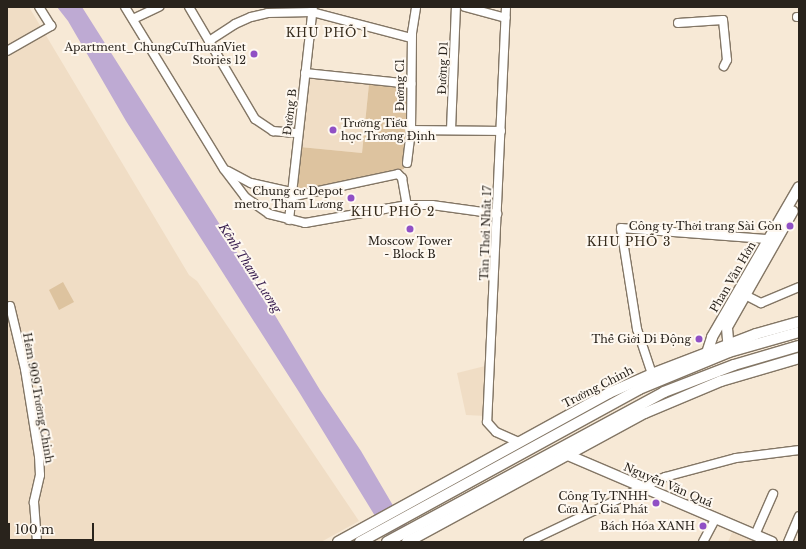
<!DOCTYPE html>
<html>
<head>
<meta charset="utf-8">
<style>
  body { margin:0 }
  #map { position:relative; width:806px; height:549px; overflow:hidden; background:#f7e9d6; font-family:"Libre Baskerville",serif }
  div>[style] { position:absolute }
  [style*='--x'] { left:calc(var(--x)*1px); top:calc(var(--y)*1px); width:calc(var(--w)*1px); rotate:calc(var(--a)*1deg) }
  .built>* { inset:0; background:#f0ddc5 }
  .green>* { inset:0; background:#ddc39f }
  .water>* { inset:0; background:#beaad3 }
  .roads { filter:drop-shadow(1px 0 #837665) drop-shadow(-1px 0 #837665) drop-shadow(0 1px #837665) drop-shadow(0 -1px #837665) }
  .minor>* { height:8px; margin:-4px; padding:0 4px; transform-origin:4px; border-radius:4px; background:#fff }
  .major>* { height:10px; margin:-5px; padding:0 5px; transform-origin:5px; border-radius:5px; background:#fff }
  .dots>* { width:11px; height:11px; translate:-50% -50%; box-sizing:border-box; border:2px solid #fef8f0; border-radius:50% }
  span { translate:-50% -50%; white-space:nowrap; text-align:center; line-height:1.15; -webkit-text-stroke:4px #fef8f0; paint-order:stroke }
  .poi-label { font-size:11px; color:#29231c }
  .right { translate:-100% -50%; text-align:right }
  .left { translate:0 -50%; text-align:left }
  .street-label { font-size:11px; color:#29231c }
  .neighbourhood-label { font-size:12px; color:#362b1c; letter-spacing:1px }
  .water-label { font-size:12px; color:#371c4e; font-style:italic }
  .frame { position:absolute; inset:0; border:8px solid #29231c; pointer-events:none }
  .scale { position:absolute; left:8px; top:523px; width:86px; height:18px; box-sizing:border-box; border:2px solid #29231c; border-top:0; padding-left:5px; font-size:12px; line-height:14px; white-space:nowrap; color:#29231c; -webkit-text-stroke:3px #fef8f0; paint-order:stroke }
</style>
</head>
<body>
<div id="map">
  <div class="built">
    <div style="clip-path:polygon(7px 7px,29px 7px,189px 275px,197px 281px,359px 521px,321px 542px,7px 542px)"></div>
    <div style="clip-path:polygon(308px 78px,369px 84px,362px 153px,300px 147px)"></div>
    <div style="clip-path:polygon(489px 365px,486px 416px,466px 415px,457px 373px)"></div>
    <div style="clip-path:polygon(733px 530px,759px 542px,728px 542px)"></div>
  </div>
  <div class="green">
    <div style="clip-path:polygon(369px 84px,407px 89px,404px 169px,293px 194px,300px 147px,362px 153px)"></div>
    <div style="clip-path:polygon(63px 282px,74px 302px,59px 310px,49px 290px)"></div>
  </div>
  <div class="water">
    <div style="clip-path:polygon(57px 7px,82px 7px,229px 239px,320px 390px,361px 451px,398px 514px,420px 542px,391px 542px,299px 392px,126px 121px,68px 21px)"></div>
  </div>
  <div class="roads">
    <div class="minor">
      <div style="--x:125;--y:7;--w:190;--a:58.6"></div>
      <div style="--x:224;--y:169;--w:35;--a:53"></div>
      <div style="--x:245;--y:197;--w:29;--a:35"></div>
      <div style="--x:269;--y:214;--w:37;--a:14"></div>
      <div style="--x:305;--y:223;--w:104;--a:-10"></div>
      <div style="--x:407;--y:205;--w:25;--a:0"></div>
      <div style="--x:432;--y:205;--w:66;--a:7.9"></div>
      <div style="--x:189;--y:7;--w:130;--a:59.5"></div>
      <div style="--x:255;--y:119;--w:22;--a:34"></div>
      <div style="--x:273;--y:131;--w:25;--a:5"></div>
      <div style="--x:465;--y:7;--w:42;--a:15"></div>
      <div style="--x:506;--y:7;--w:415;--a:92.6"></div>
      <div style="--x:487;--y:422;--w:13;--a:48"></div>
      <div style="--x:496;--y:432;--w:24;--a:24"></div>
      <div style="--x:797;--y:17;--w:2;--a:0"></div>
      <div style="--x:133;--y:19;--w:29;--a:-25"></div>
      <div style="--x:678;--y:23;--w:45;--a:-3.8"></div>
      <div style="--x:723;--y:20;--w:40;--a:84.3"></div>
      <div style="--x:727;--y:60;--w:7;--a:117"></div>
      <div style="--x:209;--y:41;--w:31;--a:-33"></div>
      <div style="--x:235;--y:24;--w:17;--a:-24"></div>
      <div style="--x:251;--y:17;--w:17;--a:-13"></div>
      <div style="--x:268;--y:13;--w:44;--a:-1.3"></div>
      <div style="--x:312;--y:12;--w:102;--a:14.7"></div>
      <div style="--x:7;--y:51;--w:51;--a:-29.6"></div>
      <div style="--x:51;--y:26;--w:22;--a:-122"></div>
      <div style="--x:305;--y:73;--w:107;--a:5.9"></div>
      <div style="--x:411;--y:130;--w:90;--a:0.6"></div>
      <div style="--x:451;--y:130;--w:123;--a:-87.7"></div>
      <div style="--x:407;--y:163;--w:33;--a:-83"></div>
      <div style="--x:411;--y:130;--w:97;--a:-89.4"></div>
      <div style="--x:412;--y:33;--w:26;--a:-81"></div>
      <div style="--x:228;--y:171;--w:26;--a:28"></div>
      <div style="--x:251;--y:183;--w:41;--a:12.7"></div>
      <div style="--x:290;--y:197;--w:110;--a:-12"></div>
      <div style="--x:398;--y:174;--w:6;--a:45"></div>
      <div style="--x:402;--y:178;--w:27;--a:80"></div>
      <div style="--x:289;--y:220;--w:214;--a:-83.6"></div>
      <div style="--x:745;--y:295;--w:18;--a:27"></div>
      <div style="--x:761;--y:303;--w:41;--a:-22.8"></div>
      <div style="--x:10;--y:306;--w:65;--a:76.6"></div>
      <div style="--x:25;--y:369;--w:88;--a:80.9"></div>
      <div style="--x:39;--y:456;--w:19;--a:87"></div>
      <div style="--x:40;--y:475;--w:28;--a:103"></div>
      <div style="--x:34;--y:502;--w:40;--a:85.7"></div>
      <div style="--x:652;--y:374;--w:47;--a:-108.4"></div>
      <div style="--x:637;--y:329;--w:102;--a:-99"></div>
      <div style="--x:621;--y:228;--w:148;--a:4.3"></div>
      <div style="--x:755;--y:535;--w:45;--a:-66.3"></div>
      <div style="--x:528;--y:542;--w:152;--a:-25.4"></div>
      <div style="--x:665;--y:477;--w:73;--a:-15"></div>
      <div style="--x:736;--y:458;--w:64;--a:-7.2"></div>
      <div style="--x:703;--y:542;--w:27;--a:-62"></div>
      <div style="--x:788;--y:542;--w:28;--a:-67"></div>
    </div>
    <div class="major">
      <div style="--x:729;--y:351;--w:24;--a:-95"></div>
      <div style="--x:727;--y:327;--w:133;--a:-60.4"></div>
      <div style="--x:706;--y:356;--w:20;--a:-72"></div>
      <div style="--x:712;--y:337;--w:173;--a:-59.9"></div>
      <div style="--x:563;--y:453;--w:227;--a:23.1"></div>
      <div style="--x:338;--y:542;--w:309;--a:-28.8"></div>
      <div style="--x:609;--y:393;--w:47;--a:-23.8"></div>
      <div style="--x:652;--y:374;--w:111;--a:-21"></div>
      <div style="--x:756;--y:334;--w:45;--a:-15.6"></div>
      <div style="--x:360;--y:542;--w:318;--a:-28.7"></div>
      <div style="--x:639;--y:389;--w:97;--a:-22.3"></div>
      <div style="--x:729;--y:352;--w:73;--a:-15.9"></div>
      <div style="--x:387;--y:542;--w:315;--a:-28.4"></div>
      <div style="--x:664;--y:392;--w:75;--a:-21.1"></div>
      <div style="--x:734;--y:365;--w:68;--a:-16.3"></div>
      <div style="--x:407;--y:542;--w:271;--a:-28.5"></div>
      <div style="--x:645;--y:413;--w:82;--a:-22.8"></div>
      <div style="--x:721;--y:381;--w:81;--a:-16.4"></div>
    </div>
  </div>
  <div class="dots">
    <div style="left:254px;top:54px;background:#9050c5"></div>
    <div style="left:333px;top:130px;background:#9050c5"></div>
    <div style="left:351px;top:198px;background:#9050c5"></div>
    <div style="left:790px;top:226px;background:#9050c5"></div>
    <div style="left:410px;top:229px;background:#9050c5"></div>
    <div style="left:699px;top:339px;background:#9050c5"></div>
    <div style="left:656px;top:503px;background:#9050c5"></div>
    <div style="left:703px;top:526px;background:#9050c5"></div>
  </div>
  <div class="poi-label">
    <span class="right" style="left:246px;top:54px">Apartment_ChungCuThuanViet<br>Stories 12</span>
    <span class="left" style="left:341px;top:130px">Trường Tiểu<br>học Trương Định</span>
    <span class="right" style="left:343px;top:198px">Chung cư Depot<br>metro Tham Lương</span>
    <span class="right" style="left:782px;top:226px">Công ty Thời trang Sài Gòn</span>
    <span style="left:410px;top:248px">Moscow Tower<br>- Block B</span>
    <span class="right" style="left:691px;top:339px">Thế Giới Di Động</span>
    <span class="right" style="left:648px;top:503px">Công Ty TNHH<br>Cửa An Gia Phát</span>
    <span class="right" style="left:695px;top:526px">Bách Hóa XANH</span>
  </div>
  <div class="street-label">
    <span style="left:443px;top:68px;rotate:-88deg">Đường D1</span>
    <span style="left:400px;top:85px;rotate:-90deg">Đường C1</span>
    <span style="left:290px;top:112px;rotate:-83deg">Đường B</span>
    <span style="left:486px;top:233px;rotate:-88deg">Tân Thới Nhất 17</span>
    <span style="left:733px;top:277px;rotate:-60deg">Phan Văn Hớn</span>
    <span style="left:598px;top:387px;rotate:-27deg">Trường Chinh</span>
    <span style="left:38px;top:398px;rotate:80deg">Hẻm 909 Trường Chinh</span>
    <span style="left:668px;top:485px;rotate:23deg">Nguyễn Văn Quá</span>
  </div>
  <div class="neighbourhood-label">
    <span style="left:327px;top:33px">KHU PHỐ 1</span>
    <span style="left:393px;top:212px">KHU PHỐ 2</span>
    <span style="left:629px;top:242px">KHU PHỐ 3</span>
  </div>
  <div class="water-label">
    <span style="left:250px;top:268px;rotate:57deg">Kênh Tham Lương</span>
  </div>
  <div class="frame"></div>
  <div class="scale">100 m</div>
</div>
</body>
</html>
